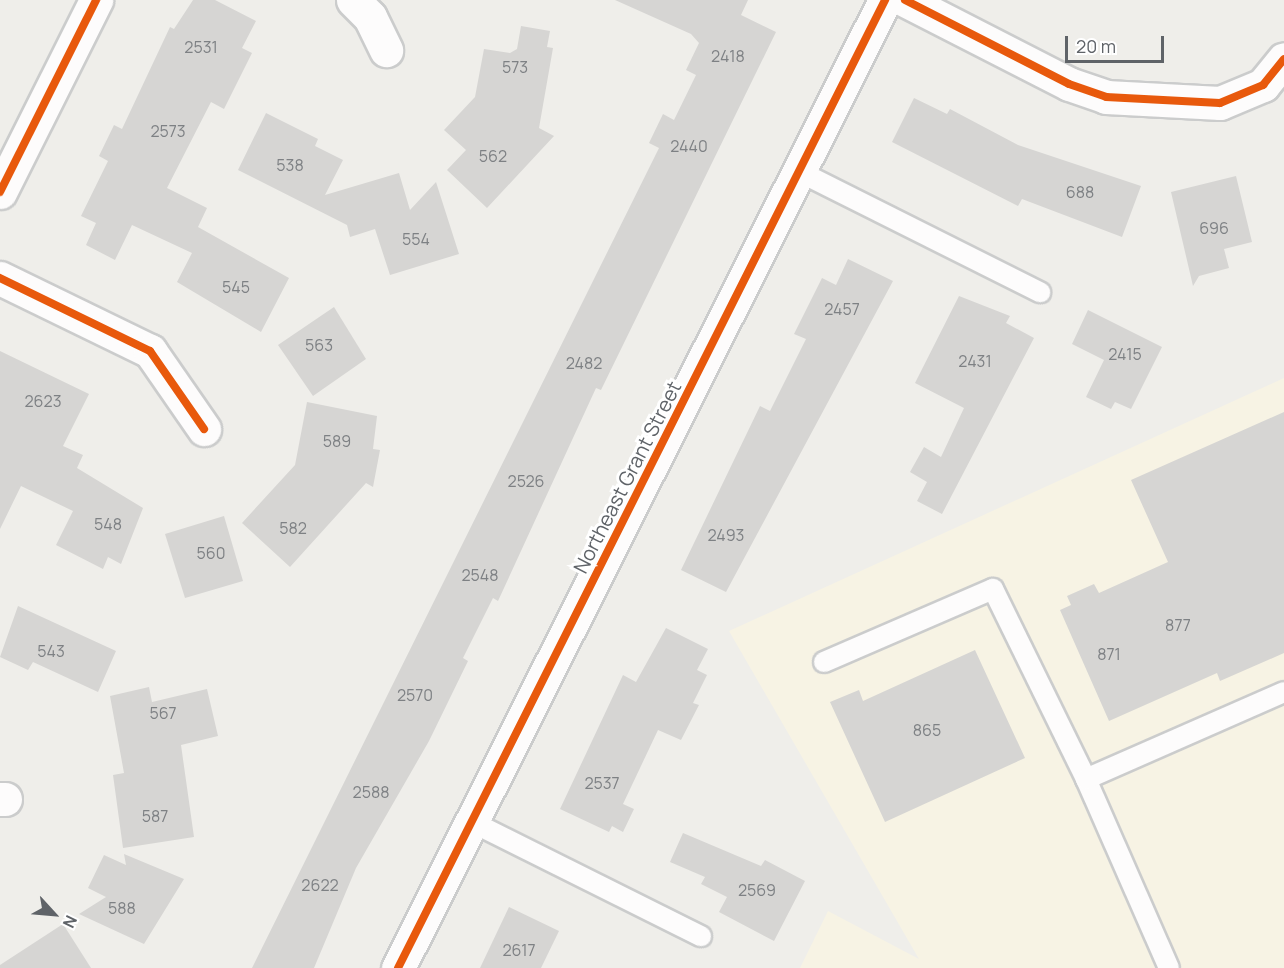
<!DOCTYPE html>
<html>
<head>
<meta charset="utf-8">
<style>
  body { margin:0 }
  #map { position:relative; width:1284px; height:968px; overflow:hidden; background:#efeeea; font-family:Manrope,sans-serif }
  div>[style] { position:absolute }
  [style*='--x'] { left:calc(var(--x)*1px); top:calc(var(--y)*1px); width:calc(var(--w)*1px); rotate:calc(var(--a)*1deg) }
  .commercial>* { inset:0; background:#f7f3e4 }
  .building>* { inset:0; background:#d6d5d3 }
  .roads { filter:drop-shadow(2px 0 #cbcccc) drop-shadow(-2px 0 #cbcccc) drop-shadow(0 2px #cbcccc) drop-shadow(0 -2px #cbcccc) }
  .lane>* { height:20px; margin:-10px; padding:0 10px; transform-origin:10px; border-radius:10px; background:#fdfcfc }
  .street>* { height:33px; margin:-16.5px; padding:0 16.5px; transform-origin:16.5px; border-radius:16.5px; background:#fdfcfc }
  .cycleway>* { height:8px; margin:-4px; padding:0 4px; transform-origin:4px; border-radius:4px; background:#e8590c }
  span { translate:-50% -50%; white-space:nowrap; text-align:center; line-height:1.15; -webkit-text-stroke:6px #fff; paint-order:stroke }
  .number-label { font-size:16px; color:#7e8184 }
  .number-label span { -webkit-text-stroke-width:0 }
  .street-label { font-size:20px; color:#5f6368 }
  .north { position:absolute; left:24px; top:884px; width:60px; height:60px; -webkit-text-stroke:4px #fff; paint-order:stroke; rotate:116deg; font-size:16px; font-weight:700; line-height:24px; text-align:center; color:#5f6368 }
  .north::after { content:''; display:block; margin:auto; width:21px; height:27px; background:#5f6368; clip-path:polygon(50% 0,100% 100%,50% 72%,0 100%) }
  .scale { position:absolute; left:1065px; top:36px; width:99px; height:27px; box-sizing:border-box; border:3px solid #5f6368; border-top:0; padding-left:8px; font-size:18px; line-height:21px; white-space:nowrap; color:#5f6368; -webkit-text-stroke:4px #fff; paint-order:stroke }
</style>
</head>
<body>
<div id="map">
  <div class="commercial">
    <div style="clip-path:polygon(1284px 378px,1284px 968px,800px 968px,828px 911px,919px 959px,729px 631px)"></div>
  </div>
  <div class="building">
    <div style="clip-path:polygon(193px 0,215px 0,256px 21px,242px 48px,252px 53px,224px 109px,211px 102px,167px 188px,207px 208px,198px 227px,289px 278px,261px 332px,177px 282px,192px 253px,132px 225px,115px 260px,86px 245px,96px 223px,81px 216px,108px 161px,99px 156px,114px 125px,122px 129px,170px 27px,174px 29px)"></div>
    <div style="clip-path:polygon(615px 0,748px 0,741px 15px,776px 32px,601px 390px,596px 388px,498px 601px,493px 598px,463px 658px,468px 661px,429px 741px,356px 868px,314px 968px,252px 968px,659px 148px,649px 143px,663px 114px,674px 120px,696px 75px,686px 70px,699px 43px,691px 34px)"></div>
    <div style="clip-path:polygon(521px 26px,550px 31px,547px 47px,553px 48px,539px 128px,554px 136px,487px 208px,447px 170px,466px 150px,444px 130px,475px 97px,484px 49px,510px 53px,517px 49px)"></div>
    <div style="clip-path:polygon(914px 98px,947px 114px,950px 109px,1018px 145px,1141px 186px,1122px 237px,1022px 199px,1018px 206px,892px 142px)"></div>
    <div style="clip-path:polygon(266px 113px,318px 139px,315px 146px,343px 160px,325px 195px,399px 173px,410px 210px,436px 182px,459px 254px,390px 275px,375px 229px,350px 237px,347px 225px,238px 170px)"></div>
    <div style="clip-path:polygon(1236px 176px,1252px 242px,1224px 249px,1229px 268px,1199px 276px,1193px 286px,1171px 192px)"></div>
    <div style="clip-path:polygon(848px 259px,893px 281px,726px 592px,681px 570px,760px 406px,770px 411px,806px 339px,794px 334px,822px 278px,836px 285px)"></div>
    <div style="clip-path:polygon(959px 296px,1010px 316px,1006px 323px,1034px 338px,942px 514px,917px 501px,927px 482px,910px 472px,924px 447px,941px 457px,964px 408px,915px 383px)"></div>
    <div style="clip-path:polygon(334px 307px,366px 359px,313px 396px,278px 345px)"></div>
    <div style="clip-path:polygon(1088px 310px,1162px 347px,1131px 409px,1115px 402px,1111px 409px,1086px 397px,1104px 360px,1072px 344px)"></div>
    <div style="clip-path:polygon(0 351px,89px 394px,63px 446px,83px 455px,77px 468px,143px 508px,121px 564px,108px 557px,103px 569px,56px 545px,73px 511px,21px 486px,0 529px)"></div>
    <div style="clip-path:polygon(307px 402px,377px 416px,373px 449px,380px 450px,373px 487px,366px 483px,290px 567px,242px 523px,295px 465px)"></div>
    <div style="clip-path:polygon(1284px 412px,1284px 653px,1220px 681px,1217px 673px,1109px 721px,1060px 610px,1071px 605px,1067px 596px,1094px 584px,1099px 593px,1168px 562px,1131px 480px)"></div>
    <div style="clip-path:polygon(224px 516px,243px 581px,185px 598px,165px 534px)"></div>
    <div style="clip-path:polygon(18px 606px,116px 651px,98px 692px,33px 662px,28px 670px,0 657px)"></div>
    <div style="clip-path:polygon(666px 628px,708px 649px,697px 670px,707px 675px,693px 703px,699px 705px,681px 740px,658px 730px,623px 804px,634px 809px,623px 832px,612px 826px,609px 832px,560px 809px,623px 675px,636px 682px)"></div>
    <div style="clip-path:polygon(975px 650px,1025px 758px,885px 822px,830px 702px,859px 690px,863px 701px)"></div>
    <div style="clip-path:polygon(149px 687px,152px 702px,207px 689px,218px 736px,181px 745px,194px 837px,123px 848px,113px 775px,124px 773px,110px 696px)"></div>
    <div style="clip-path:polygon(683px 833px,761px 866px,765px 860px,805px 881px,774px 941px,719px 912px,727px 897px,701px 884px,705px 877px,670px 862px)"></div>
    <div style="clip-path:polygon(124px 854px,184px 879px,144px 944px,79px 914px,106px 897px,88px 888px,104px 855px,126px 865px)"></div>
    <div style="clip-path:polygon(509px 907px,559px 931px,541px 968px,480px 968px)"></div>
    <div style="clip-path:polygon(63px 924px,91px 968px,0 968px,0 965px)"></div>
  </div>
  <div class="roads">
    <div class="lane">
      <div style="--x:798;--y:171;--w:271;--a:26.6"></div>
      <div style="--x:824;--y:662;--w:184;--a:-23.4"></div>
      <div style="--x:993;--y:589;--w:212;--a:63.9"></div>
      <div style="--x:1086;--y:779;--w:206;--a:66.3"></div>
      <div style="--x:1086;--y:779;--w:216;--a:-23.7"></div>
      <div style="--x:472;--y:822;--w:256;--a:26.5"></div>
    </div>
    <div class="street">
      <div style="--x:353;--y:0;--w:24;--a:45"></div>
      <div style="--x:370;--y:17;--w:37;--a:64"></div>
      <div style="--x:905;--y:0;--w:184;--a:27.1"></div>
      <div style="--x:1069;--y:84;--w:39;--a:19"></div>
      <div style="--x:1106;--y:97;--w:114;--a:3"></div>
      <div style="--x:1220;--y:103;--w:47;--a:-22.7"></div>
      <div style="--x:1263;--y:85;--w:33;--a:-51"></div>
      <div style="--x:0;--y:192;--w:215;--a:-63.4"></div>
      <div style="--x:0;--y:278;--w:167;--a:26"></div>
      <div style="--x:150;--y:351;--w:95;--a:55.3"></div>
      <div style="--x:0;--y:799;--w:5;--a:0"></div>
      <div style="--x:398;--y:968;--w:1084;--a:-63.29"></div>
    </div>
  </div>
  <div class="cycleway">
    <div style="--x:905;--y:0;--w:184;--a:27.1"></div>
    <div style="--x:1069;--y:84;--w:39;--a:19"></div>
    <div style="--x:1106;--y:97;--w:114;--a:3"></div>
    <div style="--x:1220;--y:103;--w:47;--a:-22.7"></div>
    <div style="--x:1263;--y:85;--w:33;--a:-51"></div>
    <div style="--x:0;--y:192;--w:215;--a:-63.4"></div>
    <div style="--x:0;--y:278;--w:167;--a:26"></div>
    <div style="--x:150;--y:351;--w:95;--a:55.3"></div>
    <div style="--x:398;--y:968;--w:1084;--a:-63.29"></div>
  </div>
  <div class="number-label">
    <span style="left:201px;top:47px">2531</span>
    <span style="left:728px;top:56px">2418</span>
    <span style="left:515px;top:67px">573</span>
    <span style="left:168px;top:131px">2573</span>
    <span style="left:689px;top:146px">2440</span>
    <span style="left:493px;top:156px">562</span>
    <span style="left:290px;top:165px">538</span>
    <span style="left:1080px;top:192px">688</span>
    <span style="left:1214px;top:228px">696</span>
    <span style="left:416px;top:239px">554</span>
    <span style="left:236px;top:287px">545</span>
    <span style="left:842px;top:309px">2457</span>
    <span style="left:319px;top:345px">563</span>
    <span style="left:1125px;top:354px">2415</span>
    <span style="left:975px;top:361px">2431</span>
    <span style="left:584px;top:363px">2482</span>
    <span style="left:43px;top:401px">2623</span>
    <span style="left:337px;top:441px">589</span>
    <span style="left:526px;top:481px">2526</span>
    <span style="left:108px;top:524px">548</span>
    <span style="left:293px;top:528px">582</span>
    <span style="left:726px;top:535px">2493</span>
    <span style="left:211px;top:553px">560</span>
    <span style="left:480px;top:575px">2548</span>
    <span style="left:1178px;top:625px">877</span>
    <span style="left:51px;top:651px">543</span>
    <span style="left:1109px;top:654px">871</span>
    <span style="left:415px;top:695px">2570</span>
    <span style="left:163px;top:713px">567</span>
    <span style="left:927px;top:730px">865</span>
    <span style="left:602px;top:783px">2537</span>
    <span style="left:371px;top:792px">2588</span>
    <span style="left:155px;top:816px">587</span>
    <span style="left:320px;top:885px">2622</span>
    <span style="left:757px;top:890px">2569</span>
    <span style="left:122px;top:908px">588</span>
    <span style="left:519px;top:950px">2617</span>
  </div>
  <div class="street-label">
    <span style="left:627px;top:477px;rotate:-63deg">Northeast Grant Street</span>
  </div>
  <div class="north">N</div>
  <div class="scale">20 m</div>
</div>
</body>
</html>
